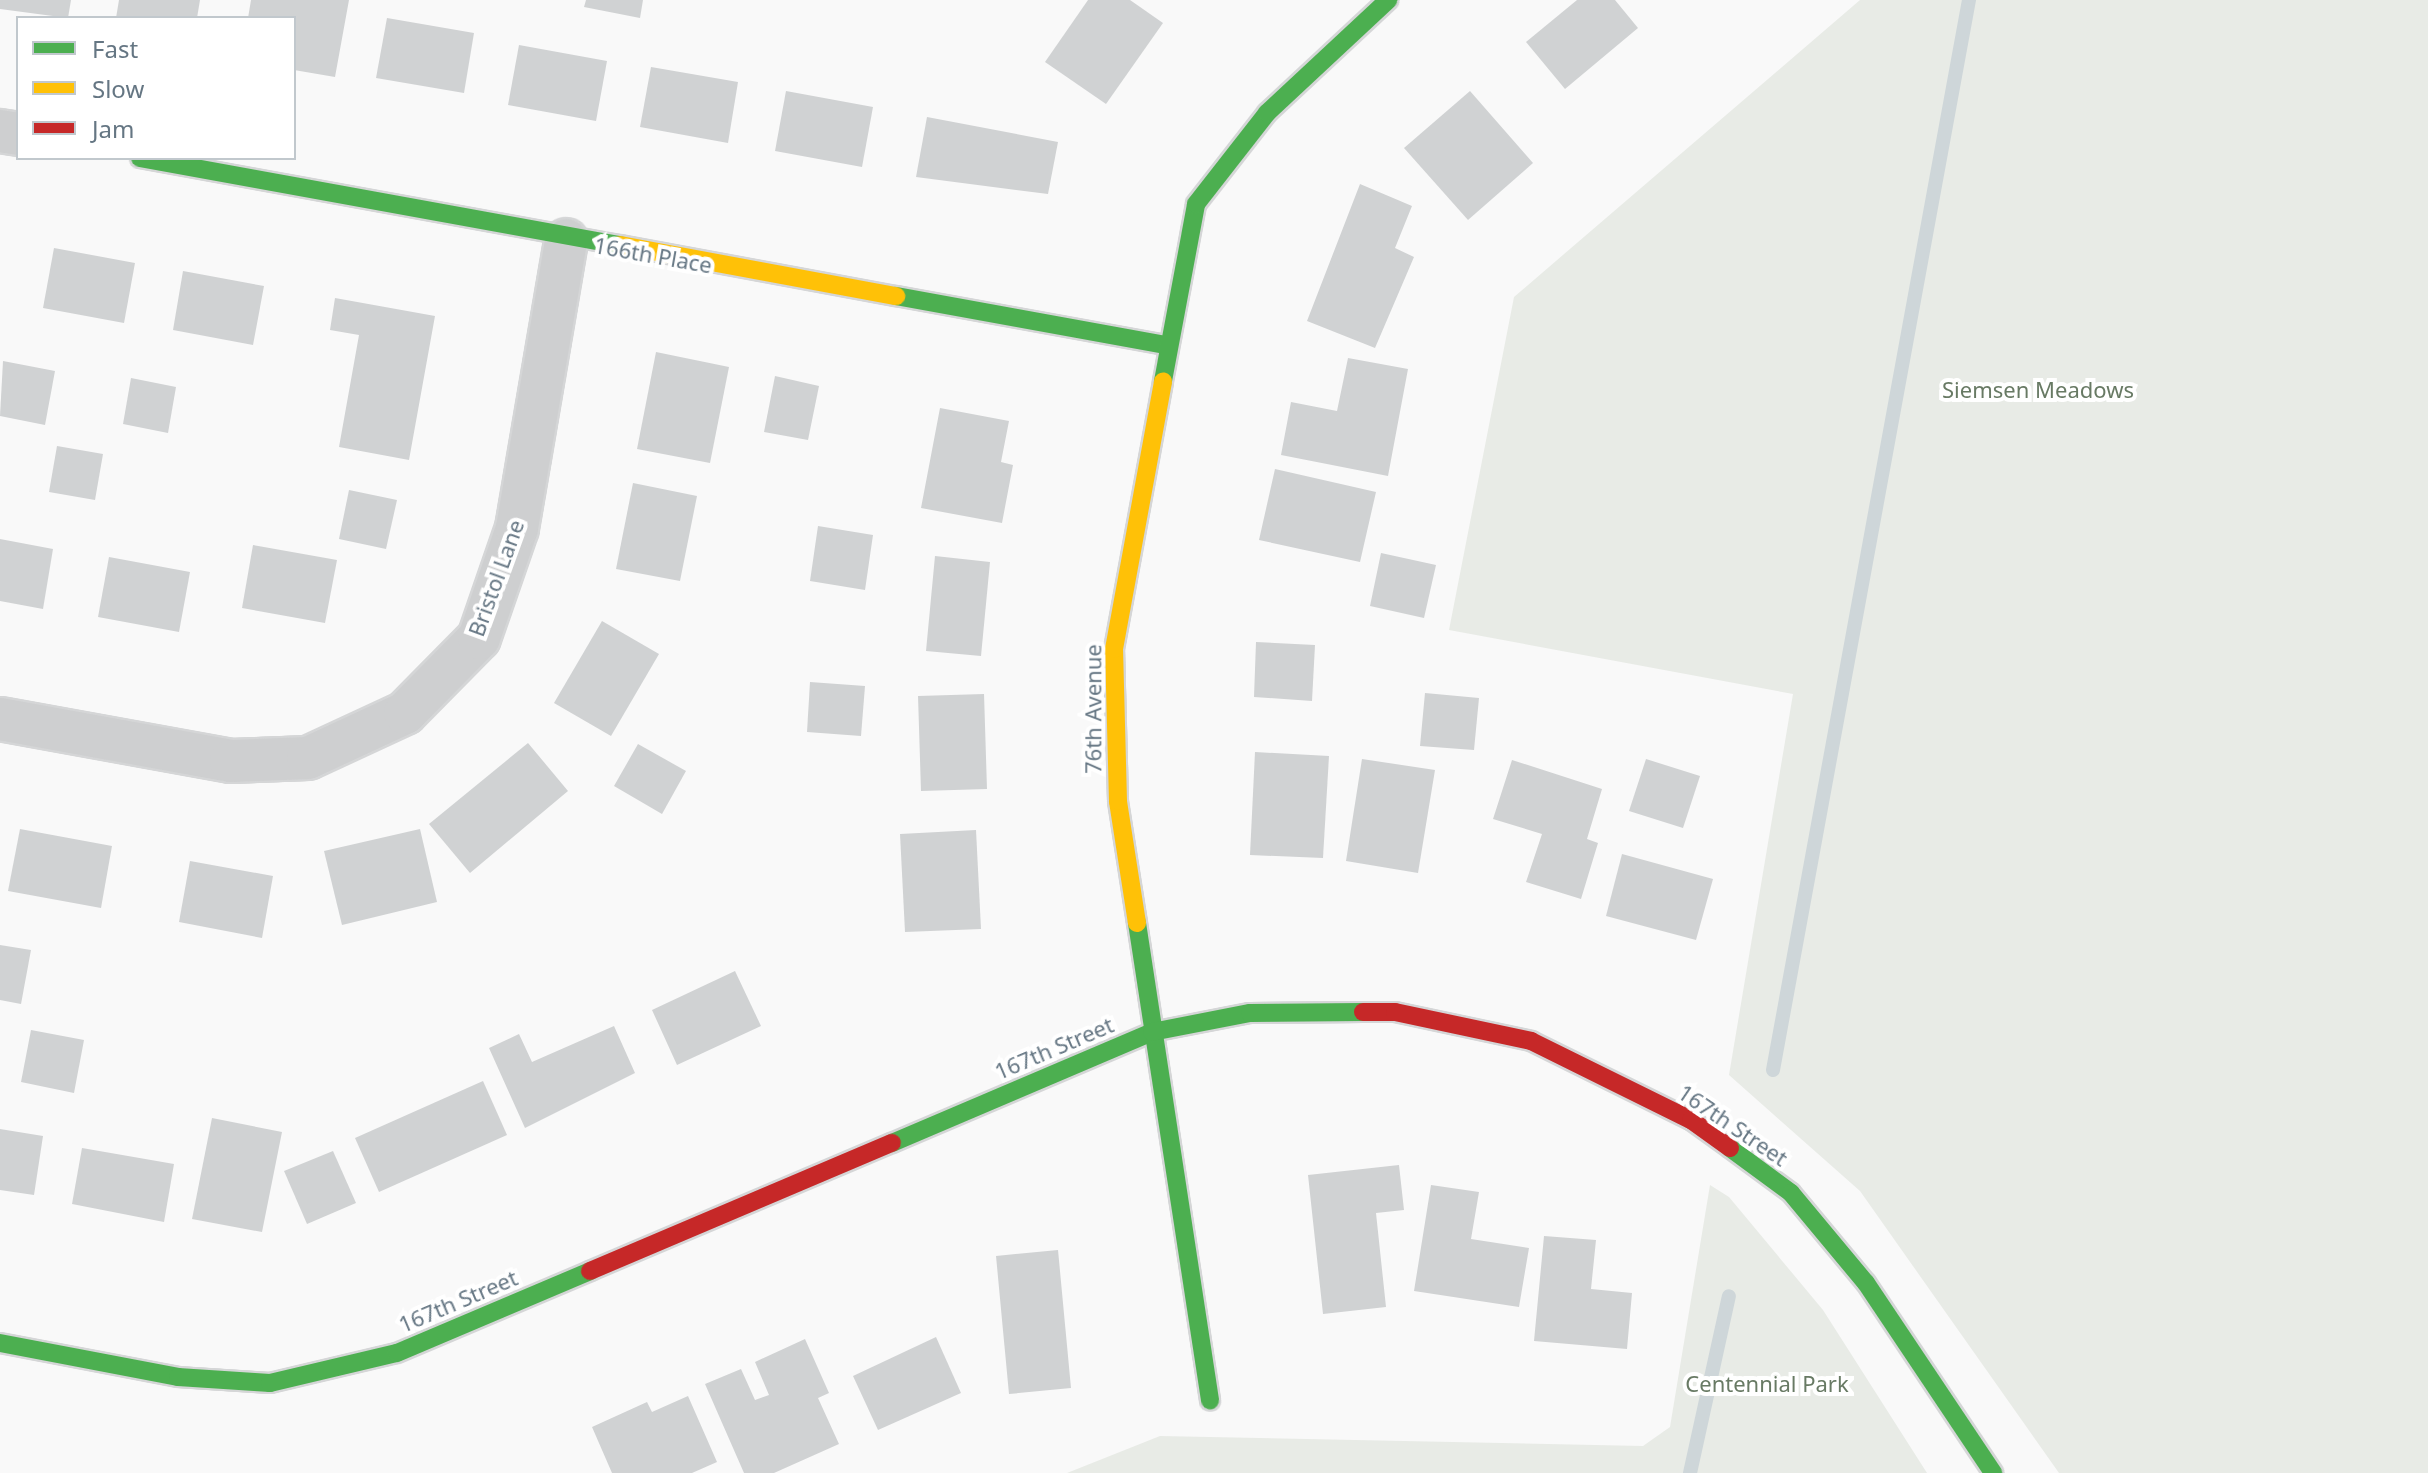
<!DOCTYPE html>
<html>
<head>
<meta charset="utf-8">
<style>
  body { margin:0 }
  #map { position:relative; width:2428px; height:1473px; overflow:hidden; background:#f9f9f9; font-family:"Noto Sans",sans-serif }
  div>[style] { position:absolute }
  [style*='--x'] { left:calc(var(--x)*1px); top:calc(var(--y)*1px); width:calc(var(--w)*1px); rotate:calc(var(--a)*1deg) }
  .green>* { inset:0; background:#e8ebe6 }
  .stream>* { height:14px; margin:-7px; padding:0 7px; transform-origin:7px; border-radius:7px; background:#ced6d9 }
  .building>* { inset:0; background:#d0d2d3 }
  .roads { filter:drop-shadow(2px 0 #d5d6d7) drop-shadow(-2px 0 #d5d6d7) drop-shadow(0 2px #d5d6d7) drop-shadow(0 -2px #d5d6d7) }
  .street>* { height:42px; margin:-21px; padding:0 21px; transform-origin:21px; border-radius:21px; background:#cecfd0 }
  .fast>* { height:18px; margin:-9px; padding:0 9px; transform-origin:9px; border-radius:9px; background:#4caf50 }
  .slow>* { height:18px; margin:-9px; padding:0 9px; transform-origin:9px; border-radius:9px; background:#ffc107 }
  .jam>* { height:18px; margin:-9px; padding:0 9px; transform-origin:9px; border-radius:9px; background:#c62828 }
  span { translate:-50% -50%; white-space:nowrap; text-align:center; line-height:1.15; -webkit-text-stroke:8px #fff; paint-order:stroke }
  .street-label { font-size:22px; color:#657683 }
  .park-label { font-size:22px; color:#687a64 }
  .legend { position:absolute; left:16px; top:16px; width:280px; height:144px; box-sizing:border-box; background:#fff; border:2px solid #c1c8cd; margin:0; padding:10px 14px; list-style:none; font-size:24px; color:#657683 }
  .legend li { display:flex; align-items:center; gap:16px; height:40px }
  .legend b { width:40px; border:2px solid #c1c8cd }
</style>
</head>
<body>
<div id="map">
  <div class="green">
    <div style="clip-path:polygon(1860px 0,2428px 0,2428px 1473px,2059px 1473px,1860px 1191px,1729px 1075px,1793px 694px,1449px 630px,1514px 297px)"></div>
    <div style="clip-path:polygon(1710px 1185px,1729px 1197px,1823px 1310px,1927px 1473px,1067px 1473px,1160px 1436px,1643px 1446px,1670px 1427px)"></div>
  </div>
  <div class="stream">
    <div style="--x:1773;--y:1070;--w:1088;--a:-79.62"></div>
    <div style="--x:1690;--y:1473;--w:181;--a:-77.6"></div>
  </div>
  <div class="building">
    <div style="clip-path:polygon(0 0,71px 0,68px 18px,0 9px)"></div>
    <div style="clip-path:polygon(119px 0,200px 0,197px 18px,116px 18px)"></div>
    <div style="clip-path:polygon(251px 0,349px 0,335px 77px,294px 70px,294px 18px,248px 18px)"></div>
    <div style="clip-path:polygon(586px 0,643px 0,640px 18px,584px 7px)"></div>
    <div style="clip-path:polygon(1088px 0,1130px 0,1163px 23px,1106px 104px,1045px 62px)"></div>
    <div style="clip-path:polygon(1577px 0,1615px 0,1638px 28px,1565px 89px,1526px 42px)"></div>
    <div style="clip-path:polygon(387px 18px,474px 33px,464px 93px,376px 78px)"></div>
    <div style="clip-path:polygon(519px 45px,607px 61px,596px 121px,508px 105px)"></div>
    <div style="clip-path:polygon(651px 67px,738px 82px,728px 143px,640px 127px)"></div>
    <div style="clip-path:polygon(786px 91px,873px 107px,862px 167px,775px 151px)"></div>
    <div style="clip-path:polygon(1470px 91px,1533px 163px,1468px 220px,1404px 148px)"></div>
    <div style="clip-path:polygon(927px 117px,1058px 142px,1048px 194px,916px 177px)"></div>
    <div style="clip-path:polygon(1360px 184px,1412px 206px,1395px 248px,1414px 257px,1375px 348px,1307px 321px)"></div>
    <div style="clip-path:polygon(54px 248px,135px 263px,124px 323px,43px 308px)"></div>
    <div style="clip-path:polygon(183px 271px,264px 286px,253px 345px,173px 330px)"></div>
    <div style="clip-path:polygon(335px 298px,435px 316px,409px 460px,339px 447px,359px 335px,330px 330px)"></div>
    <div style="clip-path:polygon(656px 352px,729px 367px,710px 463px,637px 449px)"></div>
    <div style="clip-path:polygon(1348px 358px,1408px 369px,1388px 476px,1281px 455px,1291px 402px,1337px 411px)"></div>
    <div style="clip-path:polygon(3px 361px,55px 371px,45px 425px,0 416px)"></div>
    <div style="clip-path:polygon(775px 376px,819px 386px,808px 440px,764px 432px)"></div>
    <div style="clip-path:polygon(131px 378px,176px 387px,168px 433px,123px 424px)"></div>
    <div style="clip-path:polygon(940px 408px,1009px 421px,1001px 462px,1013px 465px,1002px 523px,921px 508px)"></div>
    <div style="clip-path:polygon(57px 446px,103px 454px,95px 500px,49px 492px)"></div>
    <div style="clip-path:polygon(1275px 469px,1376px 492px,1360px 562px,1259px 540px)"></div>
    <div style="clip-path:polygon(633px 483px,697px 496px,680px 581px,616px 569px)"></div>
    <div style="clip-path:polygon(349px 490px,397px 500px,386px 549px,339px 539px)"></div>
    <div style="clip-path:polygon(818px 526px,873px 535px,865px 590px,810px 581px)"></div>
    <div style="clip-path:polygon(0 539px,53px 549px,43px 609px,0 601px)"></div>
    <div style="clip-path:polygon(253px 545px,337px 560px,325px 623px,242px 608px)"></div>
    <div style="clip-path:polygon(1381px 553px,1436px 565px,1424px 618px,1370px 606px)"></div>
    <div style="clip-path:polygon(935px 556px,990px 562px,981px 656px,926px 651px)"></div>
    <div style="clip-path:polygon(109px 557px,190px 572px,179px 632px,98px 617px)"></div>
    <div style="clip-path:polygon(602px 621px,659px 654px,611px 736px,554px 703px)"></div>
    <div style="clip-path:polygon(1256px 642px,1315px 645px,1312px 701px,1254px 697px)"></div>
    <div style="clip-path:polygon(810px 682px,865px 686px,861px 736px,807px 732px)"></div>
    <div style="clip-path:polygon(1425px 693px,1479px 698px,1474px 750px,1420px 746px)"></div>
    <div style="clip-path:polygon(984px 694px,987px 789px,921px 791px,918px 696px)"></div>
    <div style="clip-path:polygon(528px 743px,568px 791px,470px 873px,429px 824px)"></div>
    <div style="clip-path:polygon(638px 744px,686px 771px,662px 814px,614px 786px)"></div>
    <div style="clip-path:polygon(1255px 752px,1329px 756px,1323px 858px,1250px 855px)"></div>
    <div style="clip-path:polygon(1362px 759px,1435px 770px,1418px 873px,1346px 861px)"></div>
    <div style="clip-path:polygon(1646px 759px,1700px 776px,1683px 828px,1629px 811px)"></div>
    <div style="clip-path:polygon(1512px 760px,1602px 789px,1587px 839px,1598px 843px,1581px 899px,1526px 882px,1542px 834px,1493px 819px)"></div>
    <div style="clip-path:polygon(20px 829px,112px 846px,101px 908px,8px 891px)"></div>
    <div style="clip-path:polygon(420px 829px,437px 902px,342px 925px,324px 851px)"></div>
    <div style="clip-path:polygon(976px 830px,981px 929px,905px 932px,900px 834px)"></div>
    <div style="clip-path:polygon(1622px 854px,1713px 879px,1696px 940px,1606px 916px)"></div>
    <div style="clip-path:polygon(190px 861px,273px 876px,262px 938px,179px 922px)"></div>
    <div style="clip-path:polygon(0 945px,31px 950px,21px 1004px,0 1000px)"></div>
    <div style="clip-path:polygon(735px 971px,761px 1026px,677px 1065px,652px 1010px)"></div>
    <div style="clip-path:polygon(614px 1026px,635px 1073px,525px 1128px,489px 1048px,519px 1034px,532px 1062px)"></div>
    <div style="clip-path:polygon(31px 1030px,84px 1040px,74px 1093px,21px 1082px)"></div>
    <div style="clip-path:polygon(483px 1081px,507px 1135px,379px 1192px,355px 1138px)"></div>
    <div style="clip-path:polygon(212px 1118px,282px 1132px,262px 1232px,192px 1219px)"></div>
    <div style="clip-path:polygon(0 1129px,43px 1136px,34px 1195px,0 1190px)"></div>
    <div style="clip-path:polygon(82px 1148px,174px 1164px,164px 1222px,72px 1204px)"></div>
    <div style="clip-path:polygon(333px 1151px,356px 1203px,307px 1224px,284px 1171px)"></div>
    <div style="clip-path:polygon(1399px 1165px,1404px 1210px,1376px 1213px,1386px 1307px,1323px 1314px,1308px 1175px)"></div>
    <div style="clip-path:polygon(1431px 1185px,1479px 1192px,1471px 1239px,1529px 1248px,1519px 1307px,1414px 1291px)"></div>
    <div style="clip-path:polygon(1544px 1236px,1596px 1240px,1591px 1289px,1632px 1293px,1627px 1349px,1534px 1341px)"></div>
    <div style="clip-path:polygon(1058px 1250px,1071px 1388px,1009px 1394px,996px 1256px)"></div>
    <div style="clip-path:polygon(936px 1337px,961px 1393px,878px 1430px,853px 1376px)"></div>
    <div style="clip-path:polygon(805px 1339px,829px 1393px,818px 1398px,839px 1444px,774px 1473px,744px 1473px,705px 1384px,741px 1369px,755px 1400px,769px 1395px,755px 1362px)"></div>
    <div style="clip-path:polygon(688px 1396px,717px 1462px,692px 1473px,612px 1473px,592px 1427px,647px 1402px,652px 1412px)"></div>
  </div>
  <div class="roads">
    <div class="street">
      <div style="--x:0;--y:131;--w:18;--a:9"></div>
      <div style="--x:0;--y:719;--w:235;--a:10.3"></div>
      <div style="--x:231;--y:761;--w:77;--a:-2.2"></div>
      <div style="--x:308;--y:758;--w:107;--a:-24.9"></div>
      <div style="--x:405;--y:713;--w:105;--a:-45.4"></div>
      <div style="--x:479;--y:638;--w:116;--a:-70.9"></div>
      <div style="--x:517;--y:528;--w:292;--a:-80.3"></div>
    </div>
    <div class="fast">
      <div style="--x:140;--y:158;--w:488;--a:10.3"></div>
      <div style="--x:896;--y:296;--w:274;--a:10.3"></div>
      <div style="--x:1163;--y:381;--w:180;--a:-79.4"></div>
      <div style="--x:1196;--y:204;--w:115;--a:-52"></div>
      <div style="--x:1267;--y:113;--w:166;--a:-43"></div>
      <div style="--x:1137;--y:923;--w:483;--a:81.3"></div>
      <div style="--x:892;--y:1143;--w:283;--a:-23.1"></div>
      <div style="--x:1152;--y:1032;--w:100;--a:-11"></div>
      <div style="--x:1250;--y:1013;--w:113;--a:-0.5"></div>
      <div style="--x:1730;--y:1148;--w:76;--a:36.4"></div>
      <div style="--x:1791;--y:1193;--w:117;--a:50.2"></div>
      <div style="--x:1866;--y:1283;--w:229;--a:56.2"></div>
      <div style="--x:0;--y:1343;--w:181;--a:10.8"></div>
      <div style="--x:178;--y:1377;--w:92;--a:3.7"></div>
      <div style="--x:270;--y:1383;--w:130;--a:-13.3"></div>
      <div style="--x:397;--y:1353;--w:210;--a:-23"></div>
    </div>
    <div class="slow">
      <div style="--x:620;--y:245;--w:281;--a:10.5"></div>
      <div style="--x:1137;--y:923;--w:123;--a:-98.9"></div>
      <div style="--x:1118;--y:801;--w:152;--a:-91.5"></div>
      <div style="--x:1114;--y:649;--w:272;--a:-79.6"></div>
    </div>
    <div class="jam">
      <div style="--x:1363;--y:1012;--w:32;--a:0"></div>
      <div style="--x:1395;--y:1012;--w:139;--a:12"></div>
      <div style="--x:1531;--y:1041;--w:178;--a:26.3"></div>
      <div style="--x:1691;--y:1120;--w:48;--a:35.7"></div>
      <div style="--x:590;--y:1271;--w:328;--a:-23"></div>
    </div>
  </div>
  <div class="street-label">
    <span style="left:653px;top:255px;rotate:10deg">166th Place</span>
    <span style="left:496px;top:578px;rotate:-70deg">Bristol Lane</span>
    <span style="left:1093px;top:709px;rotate:-90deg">76th Avenue</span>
    <span style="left:1054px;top:1048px;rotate:-23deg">167th Street</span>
    <span style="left:1733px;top:1125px;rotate:34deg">167th Street</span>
    <span style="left:458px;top:1301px;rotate:-23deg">167th Street</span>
  </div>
  <div class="park-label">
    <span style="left:2038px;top:390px">Siemsen Meadows</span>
    <span style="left:1767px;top:1384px">Centennial Park</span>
  </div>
  <ul class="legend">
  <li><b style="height:10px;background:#4caf50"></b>Fast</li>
  <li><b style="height:10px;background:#ffc107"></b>Slow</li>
  <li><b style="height:10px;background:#c62828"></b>Jam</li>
  </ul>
</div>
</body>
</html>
